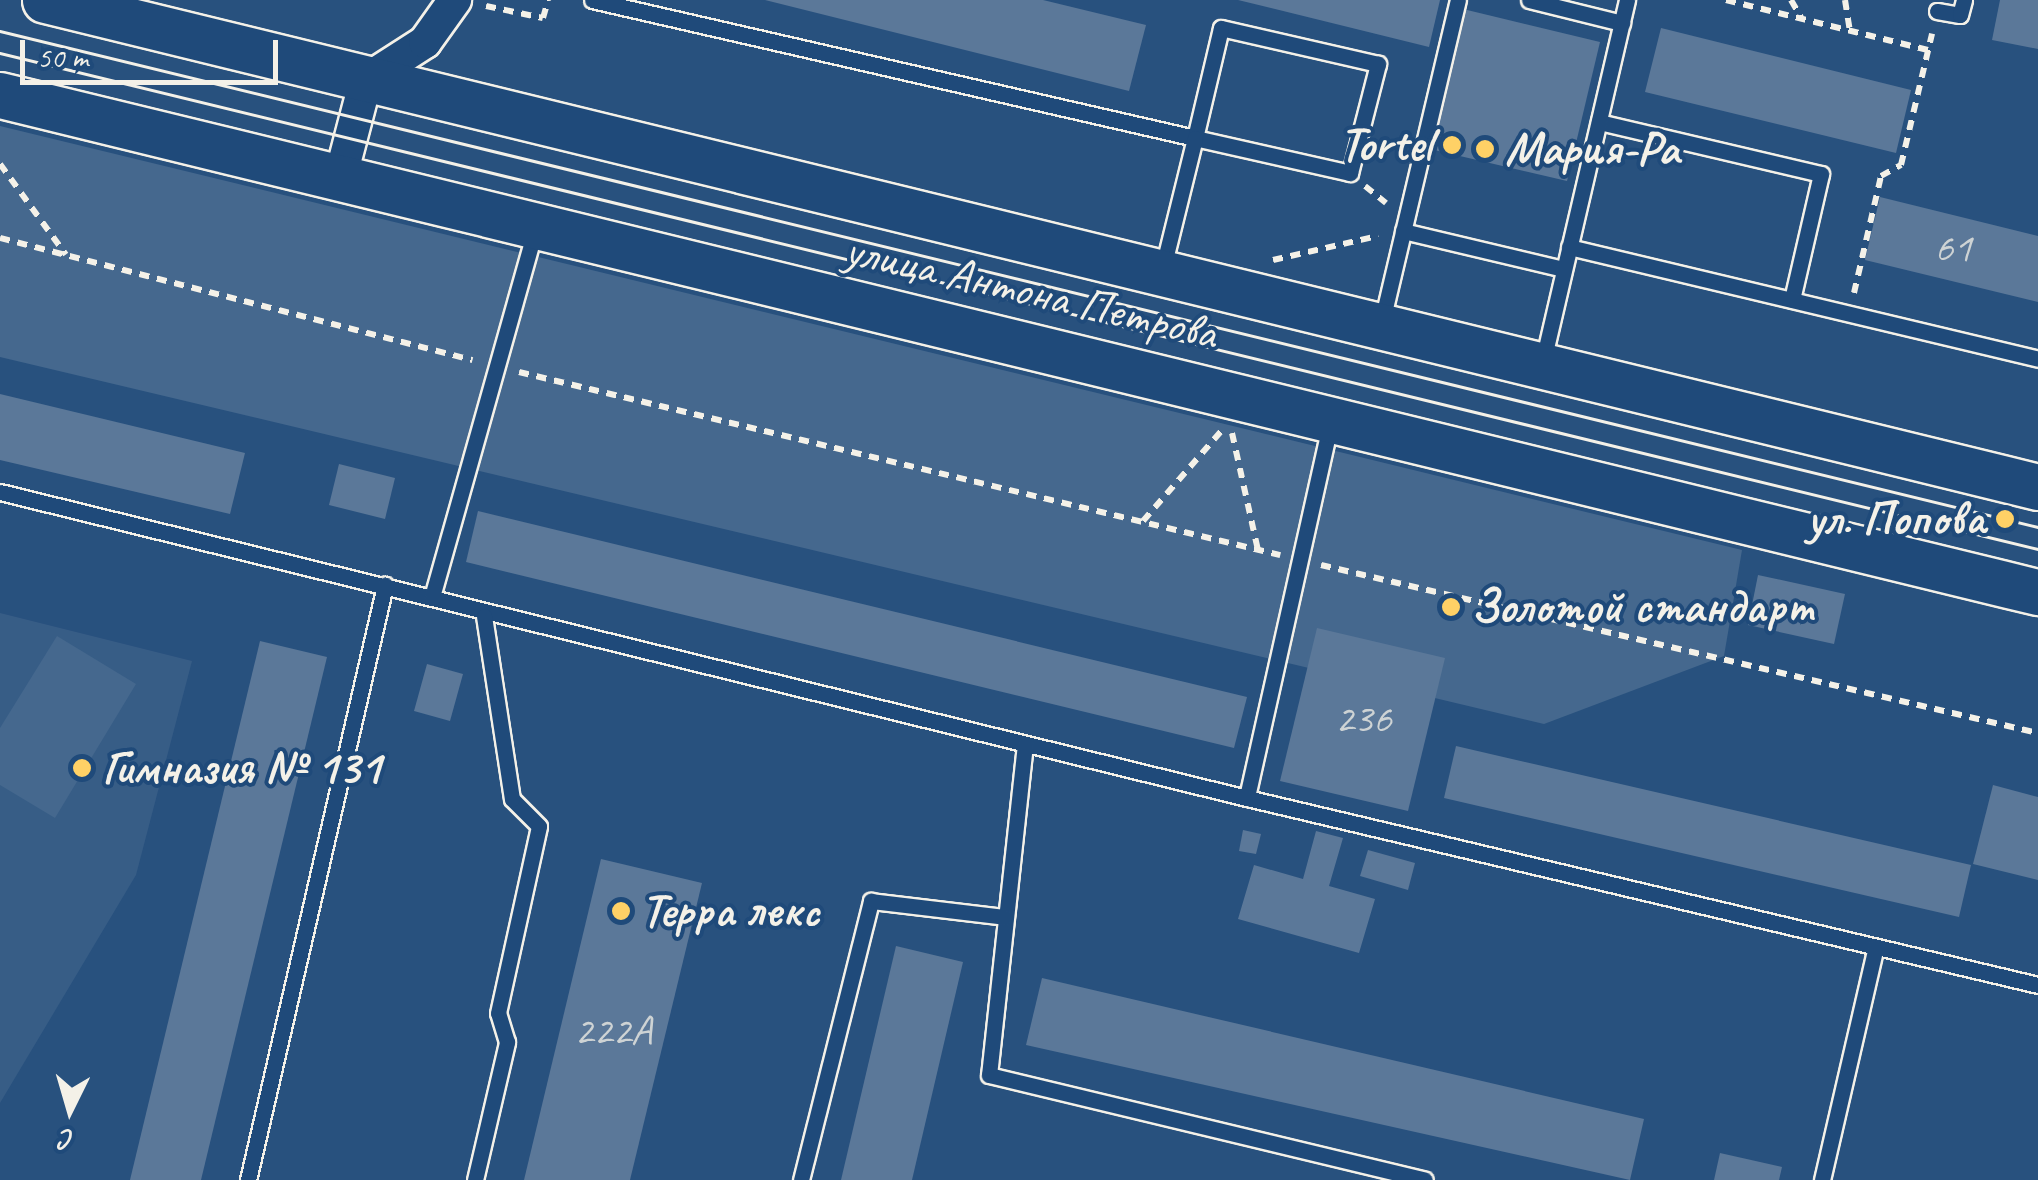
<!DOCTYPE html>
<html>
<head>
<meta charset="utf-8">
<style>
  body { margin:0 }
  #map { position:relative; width:2038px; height:1180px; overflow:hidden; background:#28517e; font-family:Caveat,sans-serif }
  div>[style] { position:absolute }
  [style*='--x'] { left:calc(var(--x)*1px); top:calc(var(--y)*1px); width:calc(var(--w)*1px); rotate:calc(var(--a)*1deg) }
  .built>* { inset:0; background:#375d86 }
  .green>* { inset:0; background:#45688e }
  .building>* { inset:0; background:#5b7899 }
  .path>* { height:6px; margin-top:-3px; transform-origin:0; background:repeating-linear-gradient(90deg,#f4f1e8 0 10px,transparent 0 18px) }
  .roads { filter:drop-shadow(2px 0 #f4f1e8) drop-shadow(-2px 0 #f4f1e8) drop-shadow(0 2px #f4f1e8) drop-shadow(0 -2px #f4f1e8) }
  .service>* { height:15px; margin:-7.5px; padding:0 7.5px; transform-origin:7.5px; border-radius:7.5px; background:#1f4a7a }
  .minor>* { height:32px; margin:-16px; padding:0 16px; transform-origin:16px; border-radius:16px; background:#1f4a7a }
  .secondary>* { height:45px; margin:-22.5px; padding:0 22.5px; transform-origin:22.5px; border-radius:22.5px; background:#1f4a7a }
  .tram>* { height:2.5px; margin:-1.25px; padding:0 1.25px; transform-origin:1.25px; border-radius:1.25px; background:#f4f1e8 }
  .dots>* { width:28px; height:28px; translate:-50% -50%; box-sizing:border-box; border:5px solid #1f4a7a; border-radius:50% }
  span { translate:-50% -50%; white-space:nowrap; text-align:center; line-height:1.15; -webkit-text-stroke:8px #1f4a7a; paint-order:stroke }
  .number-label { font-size:42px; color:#ced3d4 }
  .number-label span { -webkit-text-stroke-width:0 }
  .poi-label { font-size:48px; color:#f4f1e8; font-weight:700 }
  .right { translate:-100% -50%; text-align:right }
  .left { translate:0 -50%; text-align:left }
  .street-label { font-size:48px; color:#f4f1e8 }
  .north { position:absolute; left:20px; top:1060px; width:100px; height:100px; -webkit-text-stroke:8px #1f4a7a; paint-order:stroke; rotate:185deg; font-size:28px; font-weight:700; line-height:40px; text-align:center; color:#f4f1e8 }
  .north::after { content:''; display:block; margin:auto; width:35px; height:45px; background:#f4f1e8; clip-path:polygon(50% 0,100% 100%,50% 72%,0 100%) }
  .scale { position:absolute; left:20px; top:40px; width:258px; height:45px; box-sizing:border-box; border:5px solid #f4f1e8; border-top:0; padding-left:12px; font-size:30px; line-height:35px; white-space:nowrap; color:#f4f1e8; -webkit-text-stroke:8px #1f4a7a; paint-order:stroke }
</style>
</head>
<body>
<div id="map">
  <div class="built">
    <div style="clip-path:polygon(0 613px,192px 661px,136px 875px,0 1103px)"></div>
  </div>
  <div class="green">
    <div style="clip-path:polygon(0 126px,1742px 550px,1724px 656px,1544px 724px,0 357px)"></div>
    <div style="clip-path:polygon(57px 636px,136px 684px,55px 818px,0 785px,0 728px)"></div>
  </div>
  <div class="building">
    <div style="clip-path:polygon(765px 0,1043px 0,1146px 25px,1129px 91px)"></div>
    <div style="clip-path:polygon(1238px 0,1440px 0,1429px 47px)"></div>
    <div style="clip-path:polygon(2000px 0,2038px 0,2038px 49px,1992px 40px)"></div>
    <div style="clip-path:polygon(1463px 9px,1600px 42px,1567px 181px,1430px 149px)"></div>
    <div style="clip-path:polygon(1661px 28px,1911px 90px,1896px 153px,1645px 92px)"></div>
    <div style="clip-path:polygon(1880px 197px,2038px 236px,2038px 302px,1865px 260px)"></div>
    <div style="clip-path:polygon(0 394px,245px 453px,230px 514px,0 460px)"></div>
    <div style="clip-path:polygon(339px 464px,395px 478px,385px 519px,329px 505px)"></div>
    <div style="clip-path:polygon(478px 511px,1247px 697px,1234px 748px,466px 562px)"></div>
    <div style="clip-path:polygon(1758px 575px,1845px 594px,1834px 644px,1748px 625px)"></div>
    <div style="clip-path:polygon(1317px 628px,1445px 658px,1408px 811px,1280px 781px)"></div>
    <div style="clip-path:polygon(260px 641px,327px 657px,201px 1180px,130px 1180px)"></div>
    <div style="clip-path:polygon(427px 664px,463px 674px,450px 721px,414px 711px)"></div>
    <div style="clip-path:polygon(1456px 746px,1971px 865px,1959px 917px,1444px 798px)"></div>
    <div style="clip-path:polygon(1993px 785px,2038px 797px,2038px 880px,1973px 864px)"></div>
    <div style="clip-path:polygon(1243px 830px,1261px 834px,1256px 854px,1239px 851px)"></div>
    <div style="clip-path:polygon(1316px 831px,1343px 838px,1329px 886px,1375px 899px,1359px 953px,1238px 919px,1254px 865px,1303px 879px)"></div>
    <div style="clip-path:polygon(1368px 850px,1415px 863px,1408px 890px,1360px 876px)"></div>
    <div style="clip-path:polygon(601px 859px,702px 883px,630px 1180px,524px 1180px)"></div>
    <div style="clip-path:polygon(896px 946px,963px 962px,912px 1180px,841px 1180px)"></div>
    <div style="clip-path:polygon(1042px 978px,1644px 1119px,1630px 1180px,1026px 1045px)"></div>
    <div style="clip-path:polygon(1720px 1153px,1782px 1167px,1779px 1180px,1714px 1180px)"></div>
  </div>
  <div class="path">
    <div style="--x:1726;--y:0;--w:208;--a:13.9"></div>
    <div style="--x:1791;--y:0;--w:20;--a:60"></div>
    <div style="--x:1845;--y:0;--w:31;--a:81"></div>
    <div style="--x:486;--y:6;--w:58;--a:11.9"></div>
    <div style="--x:543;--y:18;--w:19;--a:-74"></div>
    <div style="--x:0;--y:164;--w:112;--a:54"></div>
    <div style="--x:1365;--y:186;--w:27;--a:39"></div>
    <div style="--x:0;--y:238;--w:488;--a:14.5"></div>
    <div style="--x:1273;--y:260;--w:108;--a:-12.9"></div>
    <div style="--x:1854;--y:293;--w:120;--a:-77"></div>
    <div style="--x:1881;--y:176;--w:23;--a:-29"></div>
    <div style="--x:1901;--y:165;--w:135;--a:-76.7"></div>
    <div style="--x:519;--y:372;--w:783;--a:13.52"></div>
    <div style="--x:1232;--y:433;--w:120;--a:77.5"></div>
    <div style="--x:1143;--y:521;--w:121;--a:-49"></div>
    <div style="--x:1321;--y:565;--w:736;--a:13.19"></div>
  </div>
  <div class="roads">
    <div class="service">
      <div style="--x:592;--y:0;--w:619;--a:12.89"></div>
      <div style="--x:1195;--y:138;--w:159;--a:12.7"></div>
      <div style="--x:1350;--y:173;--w:113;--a:-75.6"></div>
      <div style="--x:1378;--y:64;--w:161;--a:-167.1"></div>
      <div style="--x:1221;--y:28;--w:113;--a:103.3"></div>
      <div style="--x:1195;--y:138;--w:133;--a:103.9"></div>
      <div style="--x:1529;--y:0;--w:96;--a:13.9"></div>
      <div style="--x:1937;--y:11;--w:23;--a:10"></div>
      <div style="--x:1960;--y:15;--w:16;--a:-75"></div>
      <div style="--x:1599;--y:122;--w:228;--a:13.2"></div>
      <div style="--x:1821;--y:174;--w:129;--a:103"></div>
      <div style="--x:1403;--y:231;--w:165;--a:13.3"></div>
      <div style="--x:1569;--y:247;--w:482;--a:13.4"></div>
      <div style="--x:1382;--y:321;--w:330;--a:-76.7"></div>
      <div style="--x:1543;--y:361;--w:371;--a:-76.9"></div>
      <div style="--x:1331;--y:421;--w:386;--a:102.6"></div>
      <div style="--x:1247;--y:798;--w:813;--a:13.3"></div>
      <div style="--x:0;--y:492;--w:1284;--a:13.79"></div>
      <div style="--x:432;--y:597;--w:381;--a:-74.3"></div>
      <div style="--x:1025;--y:744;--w:333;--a:96.2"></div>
      <div style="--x:989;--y:1075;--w:448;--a:13.5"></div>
      <div style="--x:248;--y:1180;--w:611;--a:-77.03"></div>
      <div style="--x:475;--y:1180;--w:142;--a:-76.9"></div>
      <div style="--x:507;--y:1042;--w:30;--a:-107"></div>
      <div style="--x:498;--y:1013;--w:191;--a:-77.6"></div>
      <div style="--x:539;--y:826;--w:38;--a:-135"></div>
      <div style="--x:512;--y:799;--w:185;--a:-98.7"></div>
      <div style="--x:801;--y:1180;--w:288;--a:-75.9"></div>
      <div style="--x:871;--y:901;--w:135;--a:6.8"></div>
      <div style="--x:1822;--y:1180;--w:239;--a:-77"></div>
    </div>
    <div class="minor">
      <div style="--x:340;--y:179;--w:102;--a:-75.3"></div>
      <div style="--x:366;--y:80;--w:70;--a:-32.8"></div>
      <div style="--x:425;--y:42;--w:52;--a:-54.5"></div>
    </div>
    <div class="secondary">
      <div style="--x:45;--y:0;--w:2052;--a:13.73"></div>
      <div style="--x:0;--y:95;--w:2098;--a:13.71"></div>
    </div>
  </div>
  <div class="tram">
    <div style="--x:0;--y:31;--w:2097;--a:13.68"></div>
    <div style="--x:0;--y:53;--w:2097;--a:13.68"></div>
  </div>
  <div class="dots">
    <div style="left:1452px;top:145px;background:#ffd166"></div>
    <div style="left:1485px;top:149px;background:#ffd166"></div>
    <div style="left:2005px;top:519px;background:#ffd166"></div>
    <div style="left:1451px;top:607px;background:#ffd166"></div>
    <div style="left:82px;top:768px;background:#ffd166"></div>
    <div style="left:621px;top:911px;background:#ffd166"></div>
  </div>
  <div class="number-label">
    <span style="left:1953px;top:248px">61</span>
    <span style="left:1363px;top:719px">236</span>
    <span style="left:613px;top:1031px">222А</span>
  </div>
  <div class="poi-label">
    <span class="right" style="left:1432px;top:145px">Tortel</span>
    <span class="left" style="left:1505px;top:149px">Мария-Ра</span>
    <span class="right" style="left:1985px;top:519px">ул. Попова</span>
    <span class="left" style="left:1471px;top:607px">Золотой стандарт</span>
    <span class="left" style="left:102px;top:768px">Гимназия № 131</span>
    <span class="left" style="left:641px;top:911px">Терра лекс</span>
  </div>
  <div class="street-label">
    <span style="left:1031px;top:291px;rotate:13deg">улица Антона Петрова</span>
  </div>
  <div class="north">С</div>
  <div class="scale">50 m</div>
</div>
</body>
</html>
